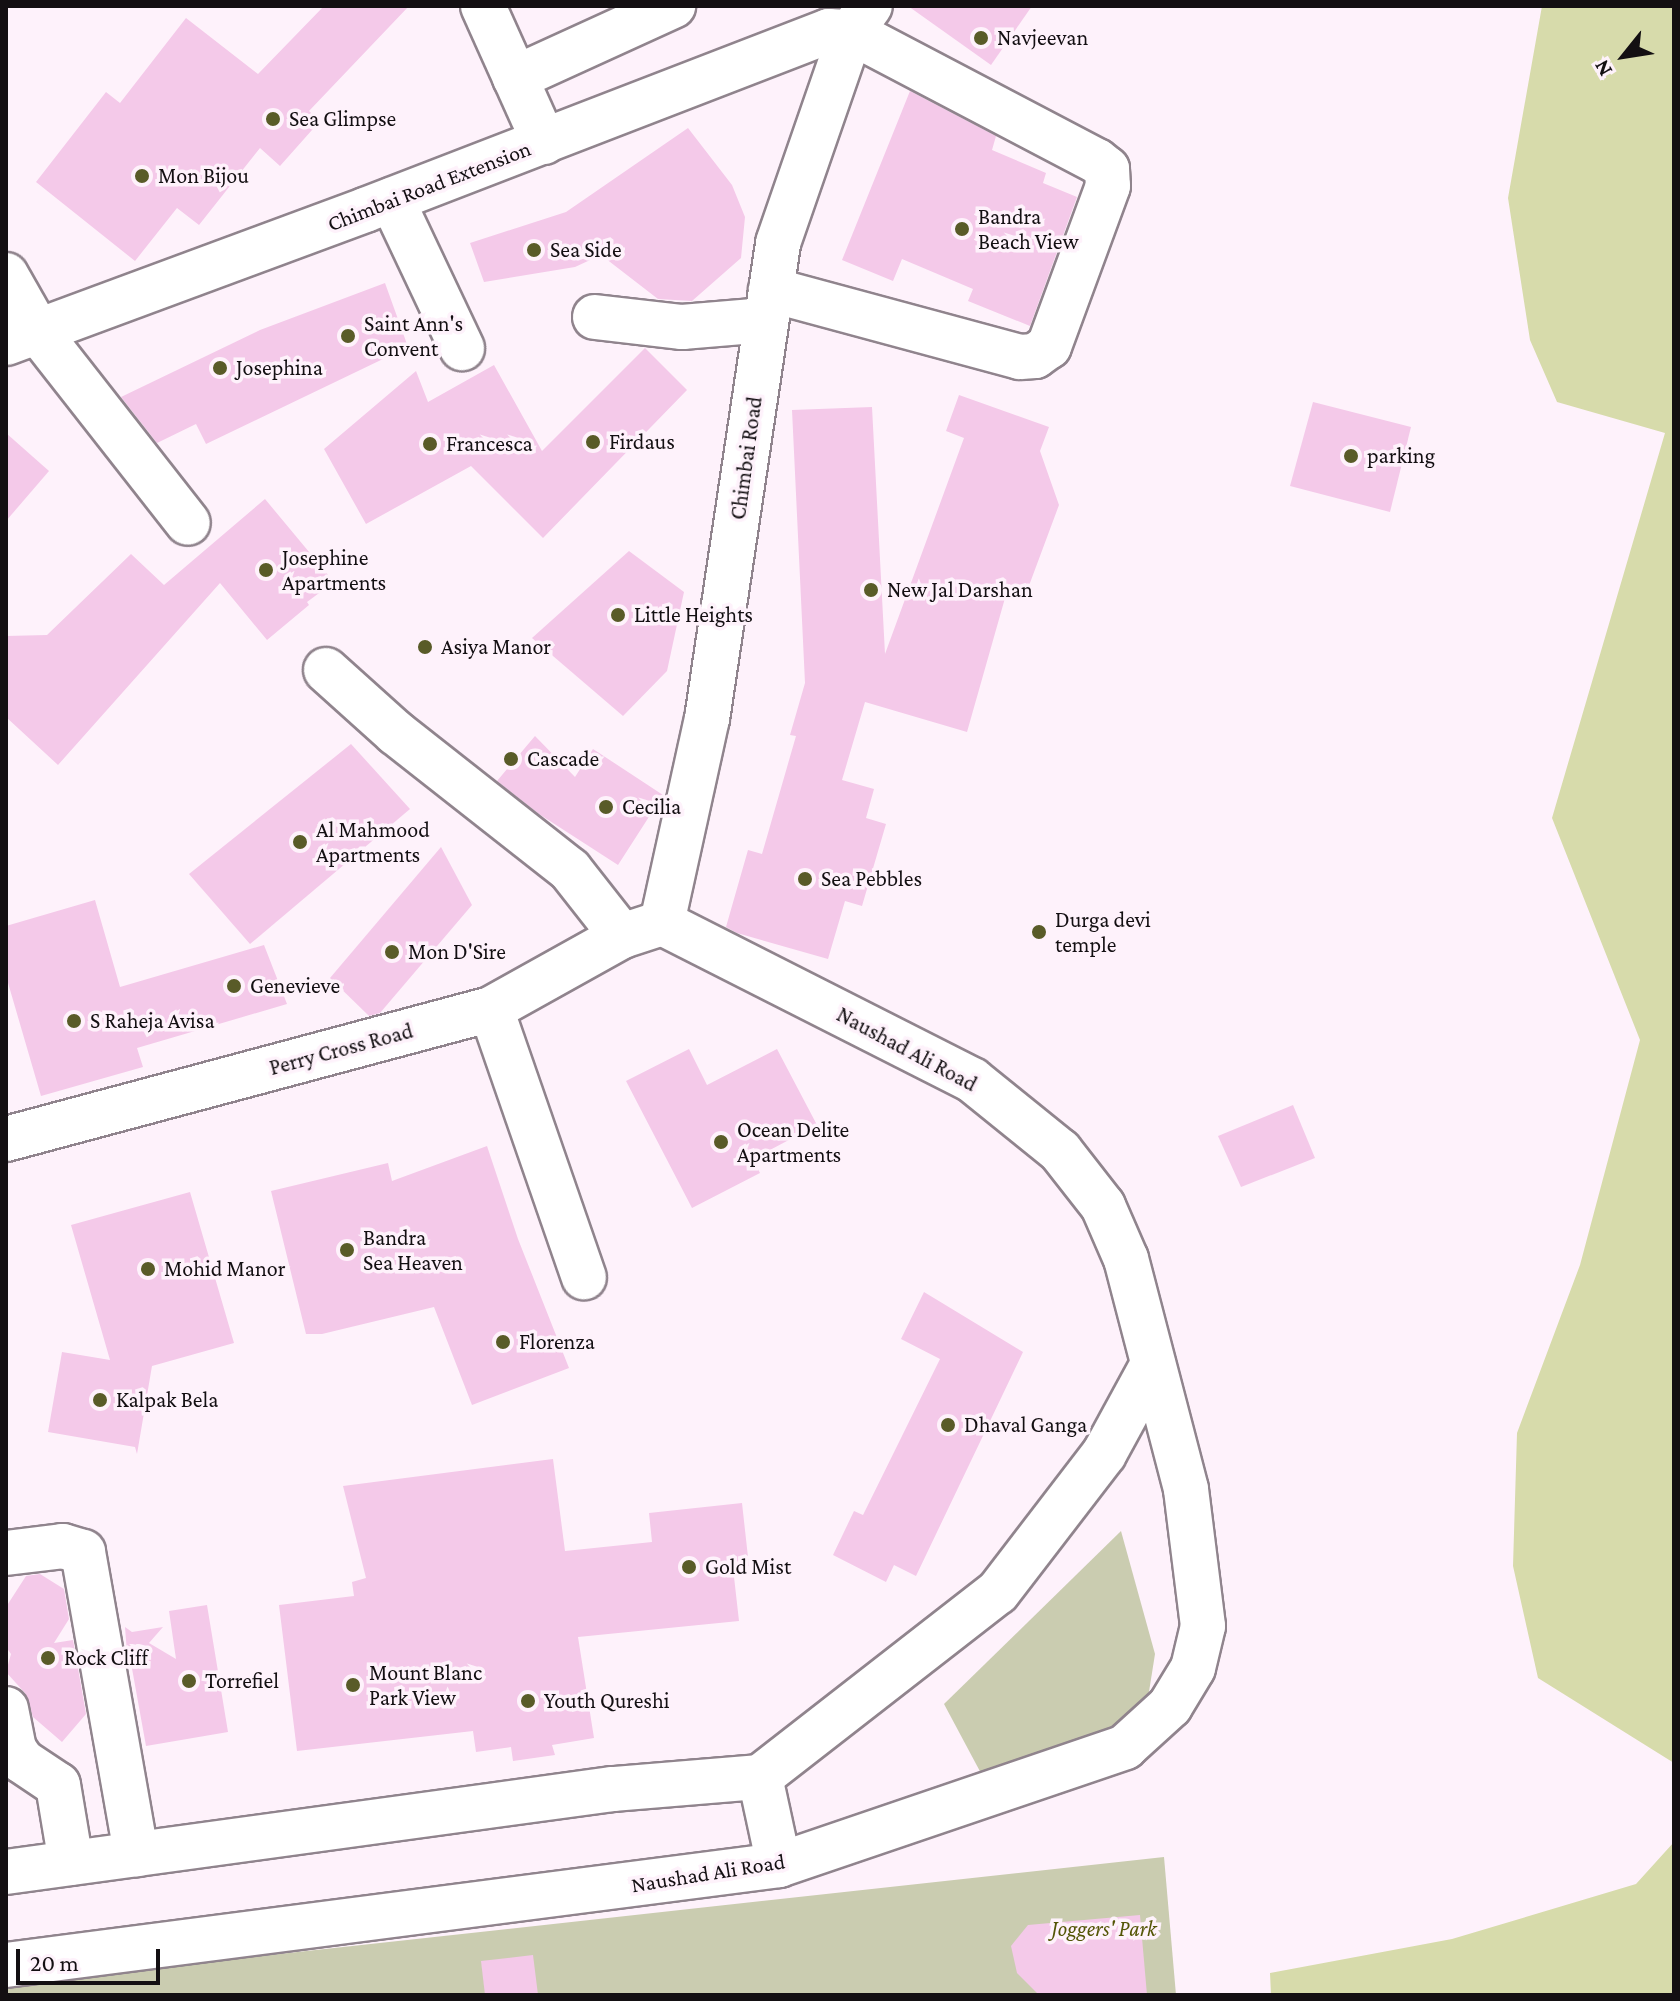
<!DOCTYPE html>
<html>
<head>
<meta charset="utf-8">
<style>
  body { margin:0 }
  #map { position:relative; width:1680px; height:2001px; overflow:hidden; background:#fef2fb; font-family:"Crimson Pro",serif }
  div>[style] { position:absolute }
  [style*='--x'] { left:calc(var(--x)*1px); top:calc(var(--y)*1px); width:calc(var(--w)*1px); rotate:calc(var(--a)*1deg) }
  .green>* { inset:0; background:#caccb0 }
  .water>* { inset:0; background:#d7dbab }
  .building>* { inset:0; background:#f4c9e9 }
  .roads { filter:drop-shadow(2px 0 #90848d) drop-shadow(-2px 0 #90848d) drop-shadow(0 2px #90848d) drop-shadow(0 -2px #90848d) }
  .minor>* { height:44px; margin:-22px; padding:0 22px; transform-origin:22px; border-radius:22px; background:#fff }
  .dots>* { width:22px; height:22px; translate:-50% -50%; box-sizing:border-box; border:4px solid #fef2fb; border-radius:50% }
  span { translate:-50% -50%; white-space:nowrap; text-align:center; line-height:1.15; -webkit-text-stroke:7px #fef2fb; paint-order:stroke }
  .poi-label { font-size:22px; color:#130f12 }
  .left { translate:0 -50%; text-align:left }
  .street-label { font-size:22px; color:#130f12 }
  .park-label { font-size:22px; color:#535506; font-style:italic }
  .frame { position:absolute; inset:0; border:8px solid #130f12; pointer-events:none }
  .north { position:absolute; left:1584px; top:16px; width:80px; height:80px; -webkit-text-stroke:6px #fef2fb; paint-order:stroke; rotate:240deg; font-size:22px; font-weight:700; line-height:32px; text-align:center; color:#130f12 }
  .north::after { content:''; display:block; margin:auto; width:28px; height:36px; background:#130f12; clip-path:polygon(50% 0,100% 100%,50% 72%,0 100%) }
  .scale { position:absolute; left:16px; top:1949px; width:144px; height:36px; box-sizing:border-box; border:4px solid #130f12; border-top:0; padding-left:10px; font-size:24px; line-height:28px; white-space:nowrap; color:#130f12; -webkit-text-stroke:6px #fef2fb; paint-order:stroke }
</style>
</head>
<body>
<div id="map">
  <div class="green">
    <div style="clip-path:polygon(1121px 1531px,1155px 1654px,1148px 1698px,1122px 1732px,983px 1777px,944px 1704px)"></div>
    <div style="clip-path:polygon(1164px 1857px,1176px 1995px,6px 1995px,6px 1984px)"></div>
  </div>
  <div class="water">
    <div style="clip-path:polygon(1542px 6px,1674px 6px,1674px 1763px,1538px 1678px,1513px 1566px,1517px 1433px,1580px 1265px,1640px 1040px,1552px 818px,1665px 433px,1557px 402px,1530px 340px,1508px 198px)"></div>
    <div style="clip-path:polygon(1674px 1842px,1674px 1995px,1271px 1995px,1270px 1973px,1452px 1939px,1636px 1884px)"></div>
  </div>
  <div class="building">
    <div style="clip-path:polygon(324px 6px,409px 6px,309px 111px,320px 121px,280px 166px,260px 148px,199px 225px,177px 208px,135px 261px,36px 182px,106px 92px,120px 103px,186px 18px,258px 74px)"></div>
    <div style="clip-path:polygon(908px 6px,1032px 6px,991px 65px)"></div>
    <div style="clip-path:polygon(910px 91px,996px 136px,992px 150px,1046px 173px,1043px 183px,1077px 197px,1030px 326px,968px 301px,973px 289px,902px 259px,893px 281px,842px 260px)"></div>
    <div style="clip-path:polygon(688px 128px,732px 185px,745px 217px,741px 258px,692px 301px,658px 299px,601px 255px,575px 267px,484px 282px,470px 243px,566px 212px)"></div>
    <div style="clip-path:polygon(385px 283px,408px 347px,206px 444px,196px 424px,157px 443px,121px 397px,260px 330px)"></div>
    <div style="clip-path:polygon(645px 348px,687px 390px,543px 538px,471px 466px,366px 524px,324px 449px,416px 371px,428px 402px,494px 365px,542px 451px)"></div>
    <div style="clip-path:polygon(959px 395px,1049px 427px,1040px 451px,1059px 505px,1027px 591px,1009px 584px,967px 732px,865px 702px,842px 780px,874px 789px,866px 818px,886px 824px,862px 906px,845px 901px,828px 959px,737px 933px,726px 927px,748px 850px,762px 854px,796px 736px,790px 735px,805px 683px,792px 410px,872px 407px,885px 654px,964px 438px,946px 431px)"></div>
    <div style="clip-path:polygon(1313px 402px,1411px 427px,1390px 512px,1290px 486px)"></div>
    <div style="clip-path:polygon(6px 433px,49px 471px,6px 521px)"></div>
    <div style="clip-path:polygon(265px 499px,334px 582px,307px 602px,309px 605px,267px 640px,220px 583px,58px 765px,6px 717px,6px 636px,47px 635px,131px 554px,164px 585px)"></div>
    <div style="clip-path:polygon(629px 551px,684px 592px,667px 671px,623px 716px,532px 638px)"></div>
    <div style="clip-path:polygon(535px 736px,575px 777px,593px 749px,663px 795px,618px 865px,539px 814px,497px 781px)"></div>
    <div style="clip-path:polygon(351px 744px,410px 809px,250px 944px,189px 874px)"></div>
    <div style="clip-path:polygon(441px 847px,472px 905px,380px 1013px,369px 1016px,330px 978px)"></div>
    <div style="clip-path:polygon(95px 900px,120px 987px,264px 945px,287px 1004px,137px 1048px,143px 1067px,41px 1096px,6px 976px,6px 926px)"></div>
    <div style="clip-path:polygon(689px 1049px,707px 1085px,777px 1049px,817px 1125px,753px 1159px,760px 1173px,692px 1208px,626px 1081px)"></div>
    <div style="clip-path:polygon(1293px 1105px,1315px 1158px,1241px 1187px,1218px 1136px)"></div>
    <div style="clip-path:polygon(487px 1146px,518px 1239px,569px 1368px,472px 1405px,434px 1307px,322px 1334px,306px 1334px,271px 1191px,388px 1163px,392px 1181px)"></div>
    <div style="clip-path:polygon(190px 1192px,234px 1343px,152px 1366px,137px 1454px,135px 1447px,48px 1432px,62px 1352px,110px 1360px,71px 1225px)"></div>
    <div style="clip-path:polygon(924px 1292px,1023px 1352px,916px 1576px,894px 1565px,886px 1582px,833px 1555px,854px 1511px,863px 1515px,940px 1359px,901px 1339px)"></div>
    <div style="clip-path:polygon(553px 1459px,565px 1551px,652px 1542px,649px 1513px,742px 1503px,749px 1566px,733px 1568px,739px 1621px,578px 1637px,594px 1738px,552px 1745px,555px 1755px,513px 1761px,511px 1747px,476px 1752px,473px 1731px,297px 1751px,279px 1605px,354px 1596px,352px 1582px,366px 1578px,343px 1486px)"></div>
    <div style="clip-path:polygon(40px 1574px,64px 1589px,69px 1619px,54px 1643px,73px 1640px,86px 1714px,62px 1742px,33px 1717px,25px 1693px,6px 1672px,11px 1654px,6px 1647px,6px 1607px,26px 1576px)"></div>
    <div style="clip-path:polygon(207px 1605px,228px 1732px,146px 1746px,131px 1663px,128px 1666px,125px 1627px,132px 1632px,163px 1627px,149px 1643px,176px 1659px,169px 1611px)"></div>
    <div style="clip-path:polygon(1140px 1915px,1147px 1995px,1039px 1995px,1017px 1973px,1011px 1946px,1028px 1925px)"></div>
    <div style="clip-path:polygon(533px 1955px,538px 1995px,485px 1995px,481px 1961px)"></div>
  </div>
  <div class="roads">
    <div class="minor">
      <div style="--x:483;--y:6;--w:149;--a:65.8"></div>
      <div style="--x:515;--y:78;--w:174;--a:-24.5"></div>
      <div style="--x:392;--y:200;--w:164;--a:64.7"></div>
      <div style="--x:6;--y:275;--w:67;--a:60.4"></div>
      <div style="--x:39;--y:333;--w:241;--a:51.9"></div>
      <div style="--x:595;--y:317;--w:88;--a:6.6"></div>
      <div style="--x:682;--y:327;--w:84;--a:-4.8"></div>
      <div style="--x:6;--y:343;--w:383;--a:-20.3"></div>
      <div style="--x:365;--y:210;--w:497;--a:-21.1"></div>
      <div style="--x:829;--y:31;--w:22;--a:3"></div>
      <div style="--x:851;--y:32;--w:278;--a:27.7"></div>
      <div style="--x:1097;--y:161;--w:13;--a:39"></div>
      <div style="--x:1107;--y:169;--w:17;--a:87"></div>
      <div style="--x:1108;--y:186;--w:171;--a:110.2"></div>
      <div style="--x:1049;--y:346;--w:17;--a:144"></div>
      <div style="--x:1035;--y:356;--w:15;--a:176"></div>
      <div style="--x:1020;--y:357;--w:258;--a:-164.9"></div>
      <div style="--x:326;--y:670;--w:94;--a:42"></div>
      <div style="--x:396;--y:733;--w:221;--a:38.2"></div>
      <div style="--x:570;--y:870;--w:84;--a:51.8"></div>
      <div style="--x:662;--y:923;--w:209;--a:-77.6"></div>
      <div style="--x:707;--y:719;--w:481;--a:-81.5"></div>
      <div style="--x:778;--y:243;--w:223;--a:-70.9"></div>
      <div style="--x:851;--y:32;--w:32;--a:-54"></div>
      <div style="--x:491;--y:1009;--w:284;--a:70.9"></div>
      <div style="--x:6;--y:1139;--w:502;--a:-15"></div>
      <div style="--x:491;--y:1009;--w:150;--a:-29.1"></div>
      <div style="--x:622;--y:936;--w:42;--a:-18"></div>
      <div style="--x:6;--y:1553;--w:57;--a:-7"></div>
      <div style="--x:63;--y:1546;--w:21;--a:17"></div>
      <div style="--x:83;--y:1552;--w:307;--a:80"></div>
      <div style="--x:6;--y:1709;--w:41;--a:78.7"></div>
      <div style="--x:14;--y:1749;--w:14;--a:56"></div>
      <div style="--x:22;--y:1761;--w:43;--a:33.7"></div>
      <div style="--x:58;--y:1785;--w:79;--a:80.5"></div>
      <div style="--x:760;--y:1777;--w:90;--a:77.8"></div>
      <div style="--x:6;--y:1872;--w:613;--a:-7.79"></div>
      <div style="--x:613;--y:1789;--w:147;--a:-4.7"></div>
      <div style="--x:760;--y:1777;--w:301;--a:-37.9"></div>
      <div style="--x:998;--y:1592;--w:174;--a:-52.5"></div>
      <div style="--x:1104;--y:1454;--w:102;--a:-61.4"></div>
      <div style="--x:6;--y:1965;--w:779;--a:-7.37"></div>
      <div style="--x:779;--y:1865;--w:366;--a:-18.8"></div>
      <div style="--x:1125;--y:1747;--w:61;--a:-42.3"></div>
      <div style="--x:1170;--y:1706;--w:44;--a:-58.8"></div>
      <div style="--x:1193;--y:1668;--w:43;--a:-76.6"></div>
      <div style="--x:1203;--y:1626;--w:138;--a:-97.1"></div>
      <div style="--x:1186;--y:1489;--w:238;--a:-104.6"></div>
      <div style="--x:1126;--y:1259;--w:58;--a:-113.5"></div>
      <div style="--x:1103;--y:1206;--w:70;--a:-128"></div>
      <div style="--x:1060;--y:1151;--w:113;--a:-141.1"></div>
      <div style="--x:972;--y:1080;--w:347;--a:-153.1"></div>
    </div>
  </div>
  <div class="dots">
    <div style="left:981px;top:38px;background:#595b28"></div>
    <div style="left:273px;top:119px;background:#595b28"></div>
    <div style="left:142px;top:176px;background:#595b28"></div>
    <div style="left:962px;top:229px;background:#595b28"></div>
    <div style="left:534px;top:250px;background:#595b28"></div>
    <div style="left:348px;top:336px;background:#595b28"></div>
    <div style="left:220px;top:368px;background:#595b28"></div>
    <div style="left:593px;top:442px;background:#595b28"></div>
    <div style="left:430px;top:444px;background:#595b28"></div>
    <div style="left:1351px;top:456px;background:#595b28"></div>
    <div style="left:266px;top:570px;background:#595b28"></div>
    <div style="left:871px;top:590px;background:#595b28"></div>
    <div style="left:618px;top:615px;background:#595b28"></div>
    <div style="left:425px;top:647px;background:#595b28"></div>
    <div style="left:511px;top:759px;background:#595b28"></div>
    <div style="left:606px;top:807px;background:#595b28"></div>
    <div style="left:300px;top:842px;background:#595b28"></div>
    <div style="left:805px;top:879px;background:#595b28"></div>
    <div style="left:1039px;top:932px;background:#595b28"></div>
    <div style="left:392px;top:952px;background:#595b28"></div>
    <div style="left:234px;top:986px;background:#595b28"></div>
    <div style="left:74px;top:1021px;background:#595b28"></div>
    <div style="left:721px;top:1142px;background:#595b28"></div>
    <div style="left:347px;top:1250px;background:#595b28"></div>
    <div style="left:148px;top:1269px;background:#595b28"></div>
    <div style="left:503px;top:1342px;background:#595b28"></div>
    <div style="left:100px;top:1400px;background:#595b28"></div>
    <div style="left:948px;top:1425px;background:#595b28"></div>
    <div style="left:689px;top:1567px;background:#595b28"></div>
    <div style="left:48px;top:1658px;background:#595b28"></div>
    <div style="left:189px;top:1681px;background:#595b28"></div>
    <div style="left:353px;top:1685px;background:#595b28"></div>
    <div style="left:528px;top:1701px;background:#595b28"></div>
  </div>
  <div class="poi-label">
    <span class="left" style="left:997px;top:38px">Navjeevan</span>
    <span class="left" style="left:289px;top:119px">Sea Glimpse</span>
    <span class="left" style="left:158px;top:176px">Mon Bijou</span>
    <span class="left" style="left:978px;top:229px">Bandra<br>Beach View</span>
    <span class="left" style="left:550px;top:250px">Sea Side</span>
    <span class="left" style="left:364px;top:336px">Saint Ann's<br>Convent</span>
    <span class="left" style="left:236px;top:368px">Josephina</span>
    <span class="left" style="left:609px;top:442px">Firdaus</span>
    <span class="left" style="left:446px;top:444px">Francesca</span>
    <span class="left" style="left:1367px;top:456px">parking</span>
    <span class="left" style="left:282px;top:570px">Josephine<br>Apartments</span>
    <span class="left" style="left:887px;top:590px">New Jal Darshan</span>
    <span class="left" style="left:634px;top:615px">Little Heights</span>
    <span class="left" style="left:441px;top:647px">Asiya Manor</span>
    <span class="left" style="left:527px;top:759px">Cascade</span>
    <span class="left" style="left:622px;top:807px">Cecilia</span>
    <span class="left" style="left:316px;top:842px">Al Mahmood<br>Apartments</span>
    <span class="left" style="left:821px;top:879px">Sea Pebbles</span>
    <span class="left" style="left:1055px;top:932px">Durga devi<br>temple</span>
    <span class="left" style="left:408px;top:952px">Mon D'Sire</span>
    <span class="left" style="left:250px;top:986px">Genevieve</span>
    <span class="left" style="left:90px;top:1021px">S Raheja Avisa</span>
    <span class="left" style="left:737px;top:1142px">Ocean Delite<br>Apartments</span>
    <span class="left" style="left:363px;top:1250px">Bandra<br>Sea Heaven</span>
    <span class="left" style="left:164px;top:1269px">Mohid Manor</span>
    <span class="left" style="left:519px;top:1342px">Florenza</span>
    <span class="left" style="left:116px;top:1400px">Kalpak Bela</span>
    <span class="left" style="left:964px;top:1425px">Dhaval Ganga</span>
    <span class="left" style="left:705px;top:1567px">Gold Mist</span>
    <span class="left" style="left:64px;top:1658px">Rock Cliff</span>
    <span class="left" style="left:369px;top:1685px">Mount Blanc<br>Park View</span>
    <span class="left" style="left:205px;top:1681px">Torrefiel</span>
    <span class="left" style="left:544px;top:1701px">Youth Qureshi</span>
  </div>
  <div class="street-label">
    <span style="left:429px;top:186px;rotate:-21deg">Chimbai Road Extension</span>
    <span style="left:746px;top:458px;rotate:-82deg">Chimbai Road</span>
    <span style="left:341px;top:1049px;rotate:-15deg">Perry Cross Road</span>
    <span style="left:907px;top:1049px;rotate:28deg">Naushad Ali Road</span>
    <span style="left:708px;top:1873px;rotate:-9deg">Naushad Ali Road</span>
  </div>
  <div class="park-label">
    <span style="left:1104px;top:1929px">Joggers' Park</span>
  </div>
  <div class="frame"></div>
  <div class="north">N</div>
  <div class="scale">20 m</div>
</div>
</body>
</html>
